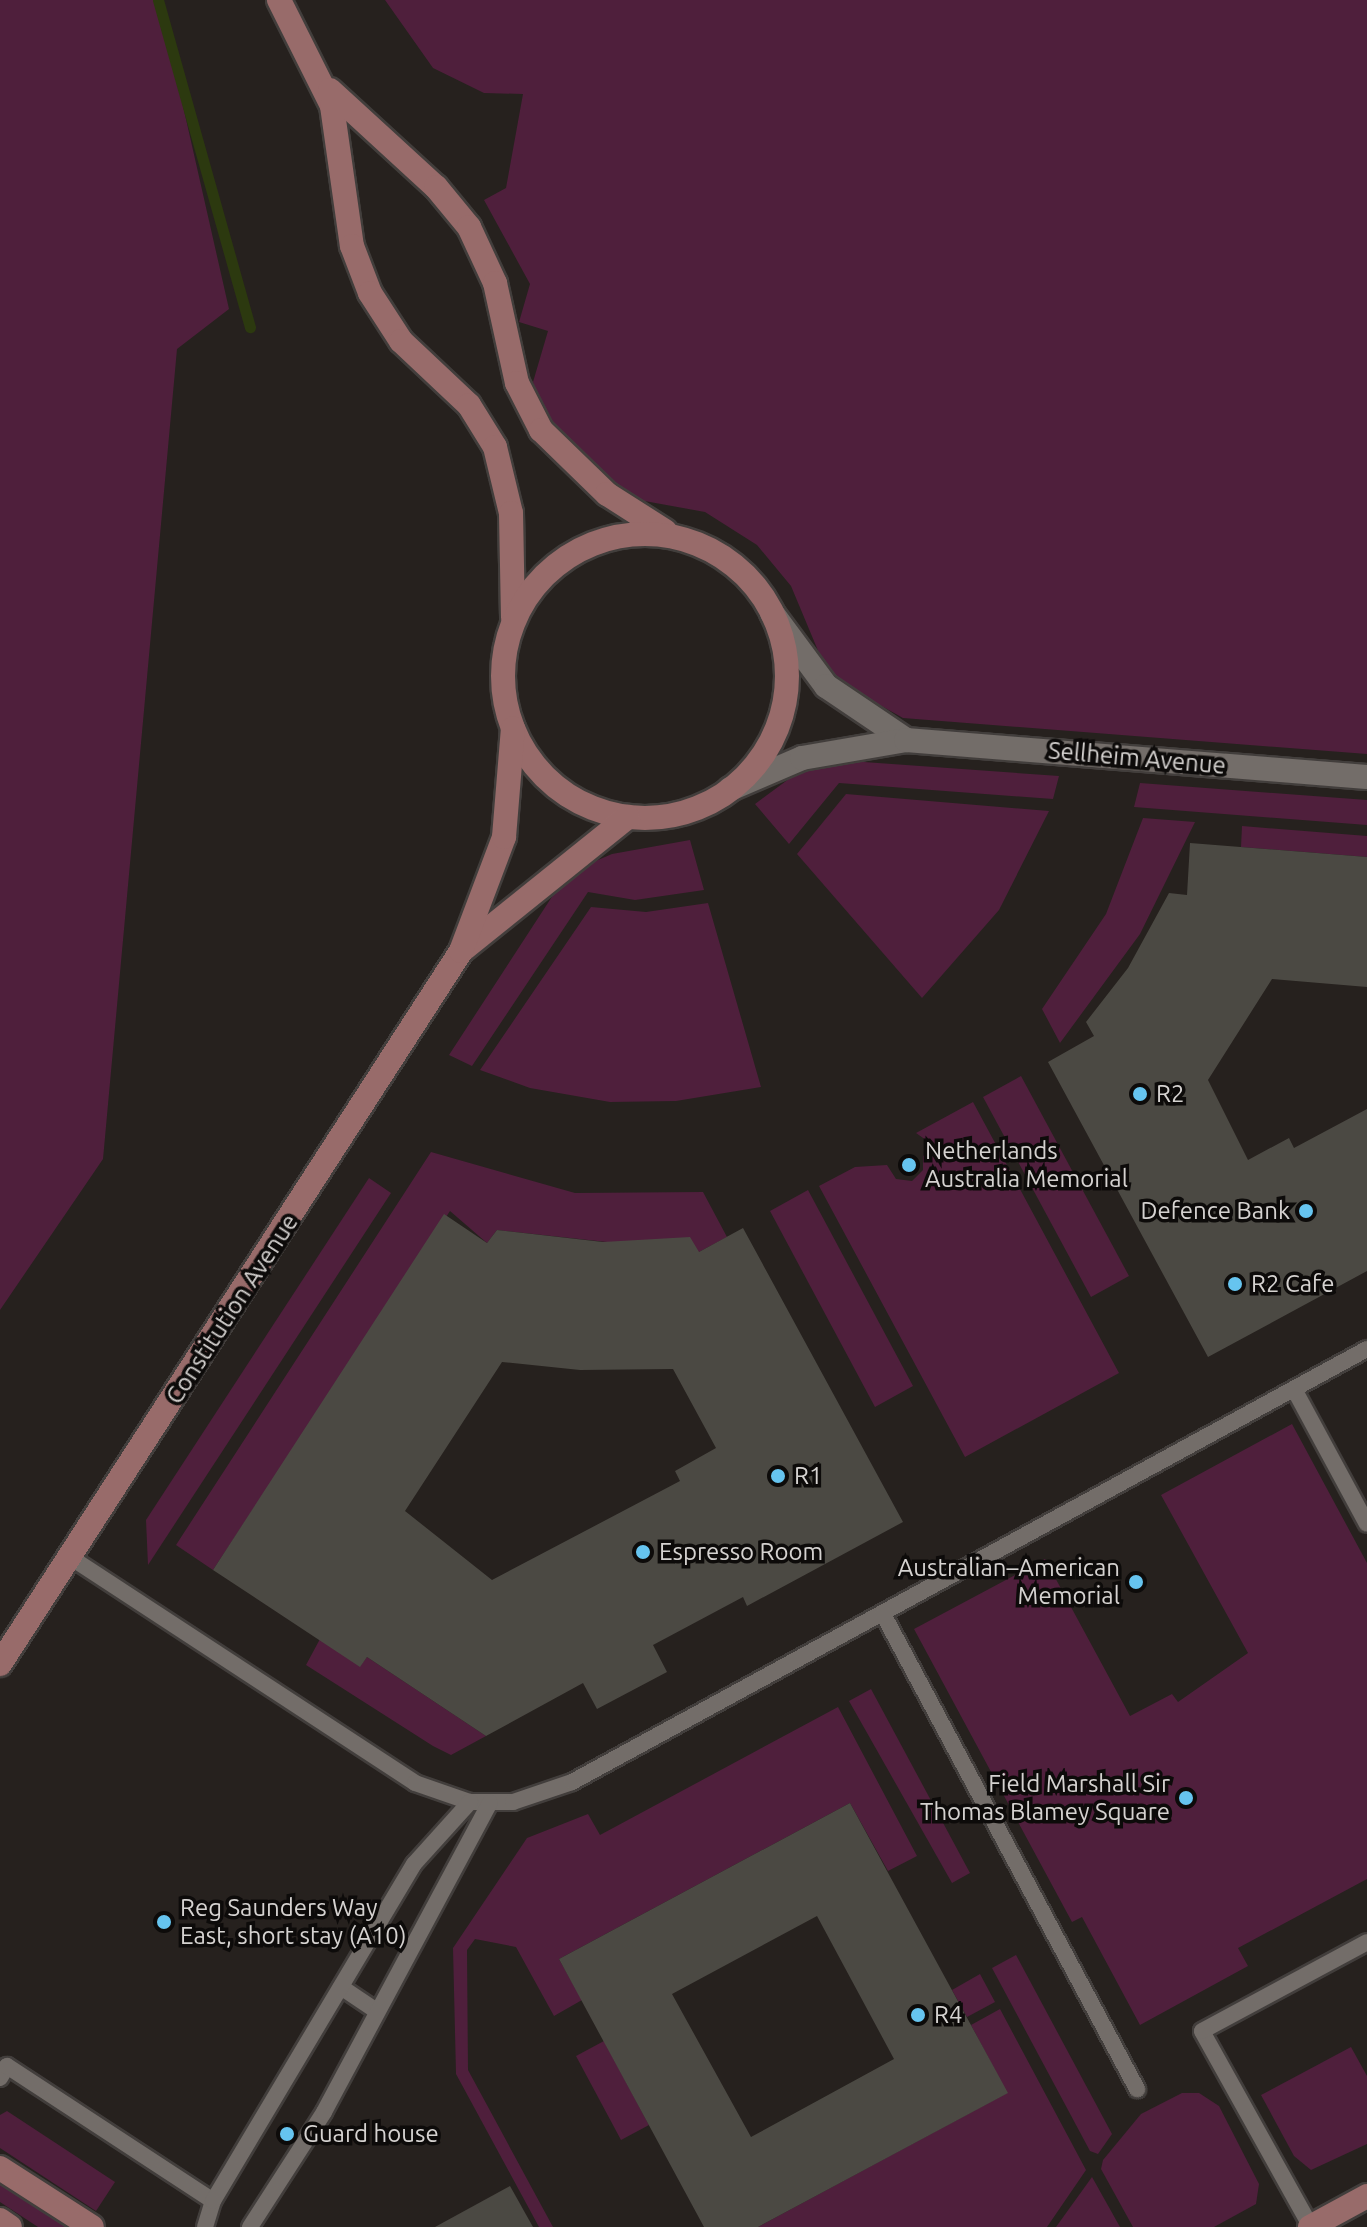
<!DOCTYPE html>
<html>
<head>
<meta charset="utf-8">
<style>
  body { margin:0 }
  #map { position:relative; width:1367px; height:2227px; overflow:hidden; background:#26211e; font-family:Ubuntu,sans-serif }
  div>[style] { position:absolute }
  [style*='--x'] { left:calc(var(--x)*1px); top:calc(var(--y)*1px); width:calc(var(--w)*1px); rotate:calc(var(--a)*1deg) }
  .green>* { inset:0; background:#4f1f3c }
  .stream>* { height:11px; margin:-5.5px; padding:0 5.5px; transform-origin:5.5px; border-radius:5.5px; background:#2c390f }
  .building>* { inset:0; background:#4b4943 }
  .roads { filter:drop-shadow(2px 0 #423e3c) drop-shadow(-2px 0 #423e3c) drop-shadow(0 2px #423e3c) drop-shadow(0 -2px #423e3c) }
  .lane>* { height:16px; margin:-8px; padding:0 8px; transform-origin:8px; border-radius:8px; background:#736d69 }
  .street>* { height:24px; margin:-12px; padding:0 12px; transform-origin:12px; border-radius:12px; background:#736d69 }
  .secondary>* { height:24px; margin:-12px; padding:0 12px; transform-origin:12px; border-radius:12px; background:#986b6a }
  .secondary>.ring { margin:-12px; padding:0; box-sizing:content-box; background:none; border:24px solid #986b6a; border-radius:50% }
  .dots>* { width:22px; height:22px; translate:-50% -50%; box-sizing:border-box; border:4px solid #0d0b0a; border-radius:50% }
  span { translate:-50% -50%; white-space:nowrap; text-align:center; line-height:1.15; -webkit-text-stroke:7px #0d0b0a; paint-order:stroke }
  .street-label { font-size:24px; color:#d5d2d0 }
  .poi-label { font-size:24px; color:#d5d2d0 }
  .left { translate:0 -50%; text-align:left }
  .right { translate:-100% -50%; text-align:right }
</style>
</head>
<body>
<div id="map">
  <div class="green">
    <div style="clip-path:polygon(0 0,159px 0,229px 309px,177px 349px,103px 1159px,0 1310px)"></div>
    <div style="clip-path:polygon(385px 0,1367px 0,1367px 754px,903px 718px,842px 684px,819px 653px,791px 586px,757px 545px,705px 512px,639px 500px,596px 470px,548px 420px,533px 382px,548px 331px,519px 322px,530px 284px,484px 200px,506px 188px,523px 94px,484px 93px,433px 68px)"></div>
    <div style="clip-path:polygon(850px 761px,1059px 776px,1053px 799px,839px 783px,789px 844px,755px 804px,801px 770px)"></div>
    <div style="clip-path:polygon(1140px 783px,1367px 800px,1367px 825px,1134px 807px)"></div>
    <div style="clip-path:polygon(846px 794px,1049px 811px,999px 910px,922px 998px,797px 854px)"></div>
    <div style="clip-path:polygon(1143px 818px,1195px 822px,1140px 934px,1060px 1043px,1042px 1009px,1106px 914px)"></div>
    <div style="clip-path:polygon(1242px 826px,1367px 836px,1367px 857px,1241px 847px)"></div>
    <div style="clip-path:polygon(690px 840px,704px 890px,635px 900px,588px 892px,472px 1066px,449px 1055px,557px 889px,584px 866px,612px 854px)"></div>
    <div style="clip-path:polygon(708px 903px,761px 1087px,676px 1101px,610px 1102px,530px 1088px,480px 1070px,591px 907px,646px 912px)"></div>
    <div style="clip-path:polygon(1021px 1076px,1129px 1276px,1091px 1297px,983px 1097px)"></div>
    <div style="clip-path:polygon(973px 1102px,1119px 1373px,965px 1457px,819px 1186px,855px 1167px,887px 1165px,896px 1179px,912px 1181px,923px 1170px,923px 1156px,936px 1147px,916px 1133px)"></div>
    <div style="clip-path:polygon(431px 1152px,575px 1193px,703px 1192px,727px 1237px,699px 1252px,497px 1230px,487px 1243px,450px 1211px,213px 1570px,176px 1545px)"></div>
    <div style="clip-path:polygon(369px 1178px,391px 1193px,148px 1565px,146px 1520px)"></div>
    <div style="clip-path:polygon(808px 1190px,913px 1386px,875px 1407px,770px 1211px)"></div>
    <div style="clip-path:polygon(1292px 1424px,1367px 1563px,1367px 1879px,1238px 1948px,1248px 1966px,1140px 2025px,1082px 1917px,1072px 1922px,914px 1629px,1045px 1559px,1130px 1716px,1172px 1694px,1178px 1702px,1248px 1653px,1161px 1495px)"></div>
    <div style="clip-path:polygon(320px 1639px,360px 1666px,367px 1657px,486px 1736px,451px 1755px,433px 1746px,306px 1665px)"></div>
    <div style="clip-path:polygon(871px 1689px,970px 1873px,952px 1883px,849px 1701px)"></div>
    <div style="clip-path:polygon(838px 1707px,917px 1856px,888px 1871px,850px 1803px,559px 1959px,582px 2000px,554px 2016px,516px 1947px,475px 1939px,467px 1950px,468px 2070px,553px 2227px,539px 2227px,456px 2074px,453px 1948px,527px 1838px,588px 1814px,600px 1835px)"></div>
    <div style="clip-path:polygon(1016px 1955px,1112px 2134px,1098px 2154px,1090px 2151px,992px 1968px)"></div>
    <div style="clip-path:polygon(980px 1974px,995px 2002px,967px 2017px,952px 1990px)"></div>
    <div style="clip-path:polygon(1000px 2009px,1086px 2170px,1047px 2227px,758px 2227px,1007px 2093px,971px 2025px)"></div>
    <div style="clip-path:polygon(604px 2041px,649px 2125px,621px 2140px,576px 2056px)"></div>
    <div style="clip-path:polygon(1351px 2047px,1367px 2076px,1367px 2144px,1311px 2170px,1294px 2156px,1261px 2095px)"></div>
    <div style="clip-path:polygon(1199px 2093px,1219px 2106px,1259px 2184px,1256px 2204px,1214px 2227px,1133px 2227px,1101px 2169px,1103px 2160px,1141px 2114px,1182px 2093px)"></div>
    <div style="clip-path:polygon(7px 2111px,115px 2182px,96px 2211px,0 2148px,0 2115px)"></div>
    <div style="clip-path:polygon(1092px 2177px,1120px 2227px,1056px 2227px)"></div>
    <div style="clip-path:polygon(0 2183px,67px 2227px,38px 2227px,0 2202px)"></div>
  </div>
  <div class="stream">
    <div style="--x:158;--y:0;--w:340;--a:74.3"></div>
  </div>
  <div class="building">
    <div style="clip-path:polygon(1190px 843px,1367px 857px,1367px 987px,1272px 979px,1208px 1080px,1248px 1160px,1289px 1138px,1294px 1148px,1367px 1109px,1367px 1271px,1208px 1357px,1048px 1062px,1094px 1036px,1086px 1022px,1128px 968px,1169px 893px,1187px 895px)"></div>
    <div style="clip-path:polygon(evenodd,444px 1214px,487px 1243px,497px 1230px,603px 1242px,690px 1237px,699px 1252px,743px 1228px,903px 1522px,747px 1606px,743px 1597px,653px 1645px,667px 1672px,597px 1709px,583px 1683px,486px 1736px,367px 1657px,360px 1667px,213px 1570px,444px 1214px,502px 1362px,580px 1370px,673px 1369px,716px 1448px,675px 1471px,680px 1481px,492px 1580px,405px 1511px,502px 1362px)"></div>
    <div style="clip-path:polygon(evenodd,850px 1803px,1008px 2093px,758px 2227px,704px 2227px,559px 1959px,850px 1803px,817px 1916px,894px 2059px,751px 2137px,672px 1994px,817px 1916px)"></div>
    <div style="clip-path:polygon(510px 2186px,533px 2227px,435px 2227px)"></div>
  </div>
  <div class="roads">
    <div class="lane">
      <div style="--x:1294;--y:1389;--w:153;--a:61.6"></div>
      <div style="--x:70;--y:1557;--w:412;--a:33.2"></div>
      <div style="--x:415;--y:1783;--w:58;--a:19.1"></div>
      <div style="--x:470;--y:1802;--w:43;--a:0"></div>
      <div style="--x:513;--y:1802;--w:62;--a:-18.7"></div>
      <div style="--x:572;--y:1782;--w:905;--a:-28.58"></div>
      <div style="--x:883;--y:1614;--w:539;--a:61.86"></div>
      <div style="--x:341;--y:1987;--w:41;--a:34.1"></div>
      <div style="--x:0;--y:2078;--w:14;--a:-60"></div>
      <div style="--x:7;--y:2066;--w:246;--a:33.2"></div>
      <div style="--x:205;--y:2227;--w:27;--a:-73"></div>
      <div style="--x:213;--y:2201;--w:392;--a:-59.2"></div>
      <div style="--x:414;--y:1864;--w:84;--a:-47.9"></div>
      <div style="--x:250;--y:2227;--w:137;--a:-57.2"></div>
      <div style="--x:324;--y:2112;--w:351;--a:-61.8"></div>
      <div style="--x:1311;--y:2227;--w:224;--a:-119.1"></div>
      <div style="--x:1202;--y:2031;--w:187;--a:-28.3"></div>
    </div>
    <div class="street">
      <div style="--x:772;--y:613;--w:91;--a:53.5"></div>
      <div style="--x:826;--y:686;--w:97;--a:34"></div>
      <div style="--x:730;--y:789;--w:78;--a:-23.3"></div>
      <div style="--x:802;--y:758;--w:106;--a:-9.8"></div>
      <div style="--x:906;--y:740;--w:462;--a:4.6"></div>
    </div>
    <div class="secondary">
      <div style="--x:279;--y:0;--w:119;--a:63.4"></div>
      <div style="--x:332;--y:106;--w:141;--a:81.9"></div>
      <div style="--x:352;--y:246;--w:50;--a:69"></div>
      <div style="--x:370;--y:293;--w:57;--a:57.1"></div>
      <div style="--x:401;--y:341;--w:93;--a:43.3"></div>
      <div style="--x:469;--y:405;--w:49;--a:58.2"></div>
      <div style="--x:495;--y:447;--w:68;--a:76.4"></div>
      <div style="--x:511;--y:513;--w:104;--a:88.9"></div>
      <div style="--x:330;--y:90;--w:144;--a:42.5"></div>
      <div style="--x:436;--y:187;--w:52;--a:50.5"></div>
      <div style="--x:469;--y:227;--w:62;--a:65.1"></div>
      <div style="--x:495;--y:283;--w:102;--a:77.6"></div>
      <div style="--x:517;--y:383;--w:53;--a:62.9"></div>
      <div style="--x:541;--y:430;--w:92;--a:44.1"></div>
      <div style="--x:607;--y:494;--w:69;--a:32.5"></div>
      <div class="ring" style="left:503px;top:534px;width:260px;height:260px"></div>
      <div style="--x:465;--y:948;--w:209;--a:-38.8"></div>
      <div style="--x:0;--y:1664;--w:849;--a:-57.11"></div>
      <div style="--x:461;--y:951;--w:122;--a:-69.3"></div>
      <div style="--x:504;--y:837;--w:109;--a:-85.3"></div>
      <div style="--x:0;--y:2168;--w:109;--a:32.7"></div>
      <div style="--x:0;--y:2220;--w:12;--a:35"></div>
      <div style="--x:1310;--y:2227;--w:65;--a:-28.5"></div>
    </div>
  </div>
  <div class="dots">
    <div style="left:1140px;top:1094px;background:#66c4ef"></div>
    <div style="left:909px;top:1165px;background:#66c4ef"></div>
    <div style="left:1306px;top:1211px;background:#66c4ef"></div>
    <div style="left:1235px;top:1284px;background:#66c4ef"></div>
    <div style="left:778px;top:1476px;background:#66c4ef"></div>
    <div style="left:643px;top:1552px;background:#66c4ef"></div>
    <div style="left:1136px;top:1582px;background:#66c4ef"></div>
    <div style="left:1186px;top:1798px;background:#66c4ef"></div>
    <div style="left:164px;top:1922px;background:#66c4ef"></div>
    <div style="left:918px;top:2015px;background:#66c4ef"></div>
    <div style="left:287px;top:2134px;background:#66c4ef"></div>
  </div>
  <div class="street-label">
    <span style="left:1137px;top:758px;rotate:5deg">Sellheim Avenue</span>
    <span style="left:232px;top:1309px;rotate:-57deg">Constitution Avenue</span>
  </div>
  <div class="poi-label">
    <span class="left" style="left:1156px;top:1094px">R2</span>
    <span class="left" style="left:925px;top:1165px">Netherlands<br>Australia Memorial</span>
    <span class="right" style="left:1290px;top:1211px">Defence Bank</span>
    <span class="left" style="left:1251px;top:1284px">R2 Cafe</span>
    <span class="left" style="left:794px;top:1476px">R1</span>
    <span class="left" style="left:659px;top:1552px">Espresso Room</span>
    <span class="right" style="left:1120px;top:1582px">Australian–American<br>Memorial</span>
    <span class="right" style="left:1170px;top:1798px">Field Marshall Sir<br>Thomas Blamey Square</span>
    <span class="left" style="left:180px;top:1922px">Reg Saunders Way<br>East, short stay (A10)</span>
    <span class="left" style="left:934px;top:2015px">R4</span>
    <span class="left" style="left:303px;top:2134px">Guard house</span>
  </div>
</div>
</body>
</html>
